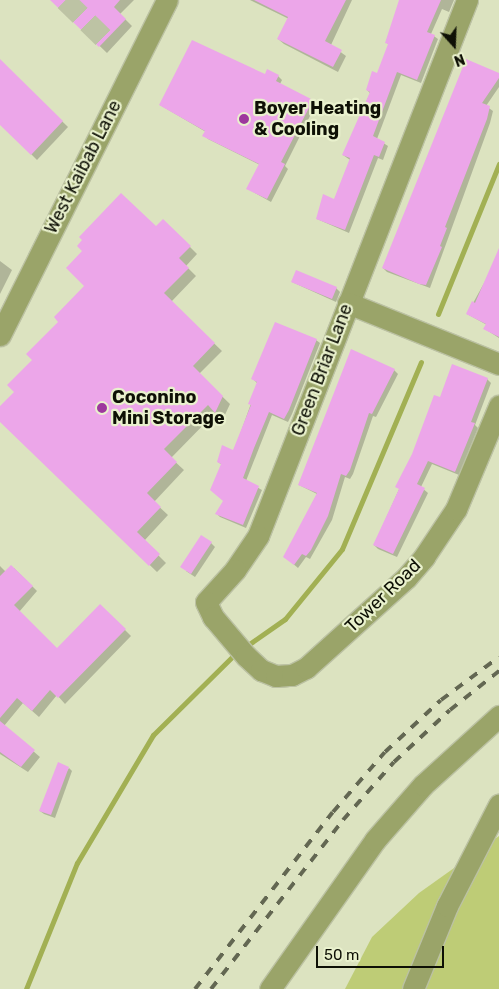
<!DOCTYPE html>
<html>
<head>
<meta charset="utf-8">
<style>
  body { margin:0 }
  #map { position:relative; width:499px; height:989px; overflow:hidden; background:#dce3c0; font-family:Rubik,sans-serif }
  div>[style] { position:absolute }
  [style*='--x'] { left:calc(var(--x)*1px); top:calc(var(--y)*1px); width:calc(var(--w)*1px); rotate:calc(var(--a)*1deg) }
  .green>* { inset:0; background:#becc76 }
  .shadow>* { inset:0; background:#0003 }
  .stream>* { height:5px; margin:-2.5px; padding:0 2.5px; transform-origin:2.5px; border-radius:2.5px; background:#a2b053 }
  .building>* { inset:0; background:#eca6e9 }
  .minor-tunnel>* { height:21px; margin-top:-10.5px; transform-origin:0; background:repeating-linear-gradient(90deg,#bdc3a4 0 21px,transparent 0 32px) }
  .roads { filter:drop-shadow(1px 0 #bbc1a2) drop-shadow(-1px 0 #bbc1a2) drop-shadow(0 1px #bbc1a2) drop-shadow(0 -1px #bbc1a2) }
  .minor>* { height:21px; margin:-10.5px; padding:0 10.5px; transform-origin:10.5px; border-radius:10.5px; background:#9aa469 }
  .rail>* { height:4px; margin-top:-2px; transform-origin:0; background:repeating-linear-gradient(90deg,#636752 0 9px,transparent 0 18px) }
  .dots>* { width:14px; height:14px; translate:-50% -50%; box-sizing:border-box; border:2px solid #e9f1cd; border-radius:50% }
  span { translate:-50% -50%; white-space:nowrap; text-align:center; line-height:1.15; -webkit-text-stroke:4.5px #e9f1cd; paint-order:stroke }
  .poi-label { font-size:18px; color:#0e1005; font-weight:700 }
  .left { translate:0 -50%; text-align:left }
  .street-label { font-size:18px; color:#0e1005 }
  .north { position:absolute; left:429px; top:20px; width:50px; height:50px; -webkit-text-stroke:4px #e9f1cd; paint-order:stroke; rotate:160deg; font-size:14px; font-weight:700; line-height:20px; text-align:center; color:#0e1005 }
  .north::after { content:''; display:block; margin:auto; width:18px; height:22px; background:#0e1005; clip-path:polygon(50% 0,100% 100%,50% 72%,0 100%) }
  .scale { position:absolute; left:316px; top:946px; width:128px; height:22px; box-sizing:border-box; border:2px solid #0e1005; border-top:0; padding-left:6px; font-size:15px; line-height:18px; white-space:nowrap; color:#0e1005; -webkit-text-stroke:4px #e9f1cd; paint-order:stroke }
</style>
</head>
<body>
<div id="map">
  <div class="green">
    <div style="clip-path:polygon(499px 836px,499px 989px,345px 989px,372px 937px,419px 893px)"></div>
  </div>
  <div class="shadow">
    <div style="clip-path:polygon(52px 0,134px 0,120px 14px,132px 26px,107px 53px)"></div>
    <div style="clip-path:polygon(250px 0,352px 0,331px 45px,346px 56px,338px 72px,284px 44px,278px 39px,289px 19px)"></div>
    <div style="clip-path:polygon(401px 0,454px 0,449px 12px,442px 9px,431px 34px,438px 39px,421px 83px,401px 75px,377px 139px,388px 146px,383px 160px,378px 158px,349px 233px,317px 219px,334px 201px,350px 160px,343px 155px,370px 93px,367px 90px,378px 74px,389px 45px,386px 42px)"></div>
    <div style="clip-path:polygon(0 61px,68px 127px,37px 160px,0 123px)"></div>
    <div style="clip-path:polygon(499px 74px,499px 87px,486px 106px,493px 111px,490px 123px,430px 288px,387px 272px,383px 268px)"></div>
    <div style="clip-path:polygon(265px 76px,278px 76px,282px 80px,280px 84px,316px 104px,285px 166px,288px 169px,271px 202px,248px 189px,260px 165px,208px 139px,204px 135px,206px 132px,160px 105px)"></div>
    <div style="clip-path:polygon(163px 220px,197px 254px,186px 266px,196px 276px,171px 302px,222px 351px,199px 374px,230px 404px,223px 419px,216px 412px,171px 458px,184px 470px,154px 502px,168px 515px,144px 541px,166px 563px,157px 572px,0 420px,0 408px,16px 392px,33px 360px)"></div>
    <div style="clip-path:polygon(499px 256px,499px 338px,485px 329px,487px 325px,467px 314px)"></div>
    <div style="clip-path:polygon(0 261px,12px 270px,0 294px)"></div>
    <div style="clip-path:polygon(292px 282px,336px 288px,340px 292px,336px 302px)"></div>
    <div style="clip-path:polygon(316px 340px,320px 343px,292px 414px,288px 422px,272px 415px,246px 481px,262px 490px,246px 528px,220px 517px,217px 514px,225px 501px,222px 465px,218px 462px,234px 451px,258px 384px,253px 379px)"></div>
    <div style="clip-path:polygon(394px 370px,398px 374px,376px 417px,373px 416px,353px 474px,350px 479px,345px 477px,332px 520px,310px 559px,306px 557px,298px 568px,285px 557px,317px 494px,299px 485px)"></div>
    <div style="clip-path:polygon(487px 379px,491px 383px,475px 425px,478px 428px,459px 475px,432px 464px,421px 487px,428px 493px,397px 557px,378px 549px,374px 545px,440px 398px)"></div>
    <div style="clip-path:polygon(211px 543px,215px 547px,195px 577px,186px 571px)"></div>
    <div style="clip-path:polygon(0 566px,6px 572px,14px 568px,37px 591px,19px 612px,57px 649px,100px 605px,131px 636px,65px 704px,57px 695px,39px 717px,23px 703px,4px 726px,40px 757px,28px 772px,0 754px)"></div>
    <div style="clip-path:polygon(69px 768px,72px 771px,55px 818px,44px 814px,40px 811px)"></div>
  </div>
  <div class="stream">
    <div style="--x:438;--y:314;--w:162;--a:-67.9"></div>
    <div style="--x:245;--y:647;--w:49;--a:-35"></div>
    <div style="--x:285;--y:619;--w:90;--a:-50.8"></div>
    <div style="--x:342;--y:549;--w:203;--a:-67.1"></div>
    <div style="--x:26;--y:989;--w:136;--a:-68"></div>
    <div style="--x:77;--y:863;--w:149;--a:-59.3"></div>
    <div style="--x:153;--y:735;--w:117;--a:-44.7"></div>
  </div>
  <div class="building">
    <div style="clip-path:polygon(50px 0,120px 0,114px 7px,126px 19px,99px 47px)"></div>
    <div style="clip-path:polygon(254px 0,346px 0,325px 41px,342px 50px,333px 67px,277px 39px,288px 17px)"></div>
    <div style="clip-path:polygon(399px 0,441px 0,427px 32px,435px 35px,417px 80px,397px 72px,373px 136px,385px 142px,379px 157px,374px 155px,345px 230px,316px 219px,323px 194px,334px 199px,350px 158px,342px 155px,370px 92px,366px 90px,372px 71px,377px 73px,388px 44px,385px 43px)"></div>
    <div style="clip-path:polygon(192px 40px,265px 74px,267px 69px,279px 75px,276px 81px,313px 100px,281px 162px,285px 164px,267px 199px,246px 189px,259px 164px,202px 136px,205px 131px,159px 105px)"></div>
    <div style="clip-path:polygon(0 59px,63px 121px,31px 155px,0 125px)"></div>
    <div style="clip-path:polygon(466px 59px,499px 73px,499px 78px,482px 103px,490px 106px,487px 119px,445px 227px,447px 228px,440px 246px,442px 247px,426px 285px,419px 284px,382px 268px)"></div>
    <div style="clip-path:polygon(121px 193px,156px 226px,163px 219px,191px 246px,179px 258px,189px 268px,164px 293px,215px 343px,193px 366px,223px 396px,215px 413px,208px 405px,164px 449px,177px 462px,147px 493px,161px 507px,137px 532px,160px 554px,149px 566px,0 422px,0 406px,14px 392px,7px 385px,32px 360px,26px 354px,58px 322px,54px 317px,84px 286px,66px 268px,82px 251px,77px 246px,82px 240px,79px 237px)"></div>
    <div style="clip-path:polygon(499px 248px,499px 337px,483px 329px,486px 324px,466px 314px,472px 301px,475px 303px)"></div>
    <div style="clip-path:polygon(296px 270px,337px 287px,332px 299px,291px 282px)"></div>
    <div style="clip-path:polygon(275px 322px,317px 339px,289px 410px,284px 419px,269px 412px,254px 448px,243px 478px,259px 486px,243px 525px,215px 514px,223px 501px,210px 490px,221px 464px,217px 462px,222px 445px,233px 450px,251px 405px,248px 404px,257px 382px,251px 379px)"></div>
    <div style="clip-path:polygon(351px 349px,395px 369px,372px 414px,369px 413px,350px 470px,346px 476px,341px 474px,328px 516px,311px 550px,306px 556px,302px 554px,294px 565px,283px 557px,317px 493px,298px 485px)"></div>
    <div style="clip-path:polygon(452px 364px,488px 378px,471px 422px,475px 423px,455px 472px,428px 461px,417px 484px,425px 488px,393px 554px,373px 545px,399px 489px,395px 487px,412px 454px,434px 395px,440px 397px)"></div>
    <div style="clip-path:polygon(201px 535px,212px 542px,191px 574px,180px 567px)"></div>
    <div style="clip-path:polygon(11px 565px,33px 586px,14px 605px,57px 648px,100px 604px,126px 629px,58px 698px,50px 690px,32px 711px,17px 698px,0 718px,0 576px)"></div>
    <div style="clip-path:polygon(0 721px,35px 750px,21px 767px,0 752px)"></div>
    <div style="clip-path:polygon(58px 762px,69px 767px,51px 815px,39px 811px)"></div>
  </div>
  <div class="minor-tunnel">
    <div style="--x:65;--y:0;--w:57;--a:44.3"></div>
  </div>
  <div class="roads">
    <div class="minor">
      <div style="--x:467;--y:0;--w:575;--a:111.3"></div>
      <div style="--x:258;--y:536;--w:41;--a:124.1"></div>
      <div style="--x:235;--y:570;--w:43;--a:132.2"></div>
      <div style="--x:206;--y:602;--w:17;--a:65"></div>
      <div style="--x:213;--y:617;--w:51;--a:49.8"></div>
      <div style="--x:246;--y:656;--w:21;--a:43"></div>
      <div style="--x:261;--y:670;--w:16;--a:22"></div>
      <div style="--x:276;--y:676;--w:16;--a:-4"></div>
      <div style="--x:292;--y:675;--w:16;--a:-27"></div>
      <div style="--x:306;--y:668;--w:135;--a:-42"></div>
      <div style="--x:406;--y:578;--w:28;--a:-49"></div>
      <div style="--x:424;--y:557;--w:58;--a:-56.3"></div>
      <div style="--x:456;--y:509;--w:112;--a:-67.3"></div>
      <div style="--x:348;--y:303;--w:163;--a:22"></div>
      <div style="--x:0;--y:335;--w:374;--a:-63.5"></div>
      <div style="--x:270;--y:989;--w:182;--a:-54.8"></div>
      <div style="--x:375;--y:840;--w:73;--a:-48.9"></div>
      <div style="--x:423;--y:785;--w:103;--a:-42.2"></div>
      <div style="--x:413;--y:989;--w:90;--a:-67.7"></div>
      <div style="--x:447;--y:906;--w:114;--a:-62.8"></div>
    </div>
  </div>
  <div class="rail">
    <div style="--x:195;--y:989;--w:224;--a:-52.1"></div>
    <div style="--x:333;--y:812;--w:79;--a:-49.1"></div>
    <div style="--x:385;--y:752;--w:76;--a:-42.9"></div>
    <div style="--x:441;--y:700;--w:72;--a:-36.6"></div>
    <div style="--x:211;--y:989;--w:214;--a:-52"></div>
    <div style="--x:343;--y:820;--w:77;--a:-48.7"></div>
    <div style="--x:394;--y:762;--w:76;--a:-42.9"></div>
    <div style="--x:450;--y:710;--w:63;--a:-38.5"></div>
  </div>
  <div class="dots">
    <div style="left:244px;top:119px;background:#9d389d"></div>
    <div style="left:102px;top:408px;background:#9d389d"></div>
  </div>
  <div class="poi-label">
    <span class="left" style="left:254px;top:119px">Boyer Heating<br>&amp; Cooling</span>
    <span class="left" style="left:112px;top:408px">Coconino<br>Mini Storage</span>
  </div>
  <div class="street-label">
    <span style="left:83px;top:167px;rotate:-63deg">West Kaibab Lane</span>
    <span style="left:322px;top:370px;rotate:-69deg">Green Briar Lane</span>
    <span style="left:383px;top:596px;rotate:-44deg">Tower Road</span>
  </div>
  <div class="north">N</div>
  <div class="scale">50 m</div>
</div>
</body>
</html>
